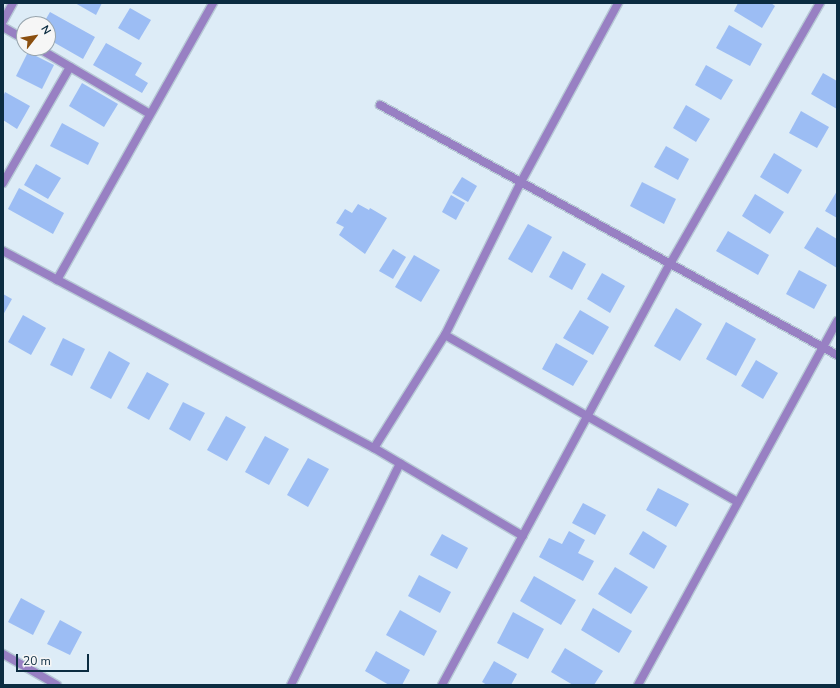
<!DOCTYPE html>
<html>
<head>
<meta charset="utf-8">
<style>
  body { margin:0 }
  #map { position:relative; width:840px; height:688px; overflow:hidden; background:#ddecf7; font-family:"Nunito Sans",sans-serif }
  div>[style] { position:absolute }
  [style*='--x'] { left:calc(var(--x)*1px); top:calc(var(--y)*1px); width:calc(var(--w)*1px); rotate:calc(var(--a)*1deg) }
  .building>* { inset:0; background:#9cbdf4 }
  .roads { filter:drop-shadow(1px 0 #b7c9d6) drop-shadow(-1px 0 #b7c9d6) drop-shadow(0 1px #b7c9d6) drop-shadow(0 -1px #b7c9d6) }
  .street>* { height:8px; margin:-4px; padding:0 4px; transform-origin:4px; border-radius:4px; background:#9880c3 }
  span { translate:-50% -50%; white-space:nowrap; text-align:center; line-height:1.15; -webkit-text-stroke:3px #f6f6f6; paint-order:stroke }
  .frame { position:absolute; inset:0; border:4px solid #0b2c41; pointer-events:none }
  .north { position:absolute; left:16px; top:16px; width:40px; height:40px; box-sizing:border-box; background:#f6f6f6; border:1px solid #98a5ae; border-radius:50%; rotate:59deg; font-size:11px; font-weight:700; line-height:16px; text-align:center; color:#0b2c41 }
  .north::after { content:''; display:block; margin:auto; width:14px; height:18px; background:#8b4f0f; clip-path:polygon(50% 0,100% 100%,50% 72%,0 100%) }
  .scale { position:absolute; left:16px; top:654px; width:73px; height:18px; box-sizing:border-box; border:2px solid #0b2c41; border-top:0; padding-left:5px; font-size:12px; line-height:14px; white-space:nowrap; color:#0b2c41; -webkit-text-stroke:3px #f6f6f6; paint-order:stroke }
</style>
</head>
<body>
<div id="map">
  <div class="building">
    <div style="clip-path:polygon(75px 3px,102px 3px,96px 15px)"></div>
    <div style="clip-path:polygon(738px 3px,771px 3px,775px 6px,762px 28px,734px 11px)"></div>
    <div style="clip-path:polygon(130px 8px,151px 20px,139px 40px,118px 28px)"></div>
    <div style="clip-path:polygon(50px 12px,95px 37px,83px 59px,48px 39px,48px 24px,43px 24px)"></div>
    <div style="clip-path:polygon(729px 25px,762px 44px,750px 66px,716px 48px)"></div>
    <div style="clip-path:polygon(106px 43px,142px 63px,135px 75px,148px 83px,142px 93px,93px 65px)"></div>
    <div style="clip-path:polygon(28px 52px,54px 65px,42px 89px,16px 76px)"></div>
    <div style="clip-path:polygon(706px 65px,733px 80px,721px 100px,695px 85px)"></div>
    <div style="clip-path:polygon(823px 73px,837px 81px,837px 109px,811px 94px)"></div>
    <div style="clip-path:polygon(82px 83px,118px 104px,104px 127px,69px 106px)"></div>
    <div style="clip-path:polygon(5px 92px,30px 106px,17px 129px,3px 120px,3px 97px)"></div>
    <div style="clip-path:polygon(686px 105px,710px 119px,696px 142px,673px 128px)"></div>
    <div style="clip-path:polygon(801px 111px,829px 127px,817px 148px,789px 133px)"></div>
    <div style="clip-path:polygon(62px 123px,99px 143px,88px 165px,50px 146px)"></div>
    <div style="clip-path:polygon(666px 146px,689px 159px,678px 180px,654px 167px)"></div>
    <div style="clip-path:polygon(774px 153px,802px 170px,788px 194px,760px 177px)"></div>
    <div style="clip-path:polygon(36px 164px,61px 178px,48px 199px,24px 185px)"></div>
    <div style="clip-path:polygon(462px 177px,477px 186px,468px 202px,452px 193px)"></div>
    <div style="clip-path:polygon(642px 182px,676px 199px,664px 224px,630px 206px)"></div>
    <div style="clip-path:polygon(19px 188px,64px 213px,53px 234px,8px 209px)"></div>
    <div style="clip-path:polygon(837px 191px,837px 218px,825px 211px)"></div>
    <div style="clip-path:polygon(755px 194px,784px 212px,770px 234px,742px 216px)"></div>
    <div style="clip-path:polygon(451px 195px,465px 203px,456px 220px,442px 212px)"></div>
    <div style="clip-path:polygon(358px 204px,369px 210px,370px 208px,387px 218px,365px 254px,339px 235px,344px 227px,336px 223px,345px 209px,352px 213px)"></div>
    <div style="clip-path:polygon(528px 224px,552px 237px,532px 273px,508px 259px)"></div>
    <div style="clip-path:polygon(817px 227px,837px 239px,837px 268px,804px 248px)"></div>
    <div style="clip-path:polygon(728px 231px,769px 255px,758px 275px,716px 251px)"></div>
    <div style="clip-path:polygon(393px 249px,406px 257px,393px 279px,379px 271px)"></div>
    <div style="clip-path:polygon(563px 251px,586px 264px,572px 290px,549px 277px)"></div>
    <div style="clip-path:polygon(414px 255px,440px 270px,421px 302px,395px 287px)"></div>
    <div style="clip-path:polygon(799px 270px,827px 285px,814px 309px,786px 294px)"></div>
    <div style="clip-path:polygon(602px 273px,625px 286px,610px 313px,587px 299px)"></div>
    <div style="clip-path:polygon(3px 294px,12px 299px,3px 315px)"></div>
    <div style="clip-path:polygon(676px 308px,702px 324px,680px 361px,654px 346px)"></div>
    <div style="clip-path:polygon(580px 310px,609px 327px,593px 355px,563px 338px)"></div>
    <div style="clip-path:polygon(23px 315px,46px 328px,31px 355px,8px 342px)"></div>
    <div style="clip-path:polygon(726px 322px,756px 339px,736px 376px,706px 359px)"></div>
    <div style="clip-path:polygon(63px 338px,85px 349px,72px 376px,50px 365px)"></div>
    <div style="clip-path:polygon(556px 343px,588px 361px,573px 386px,542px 369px)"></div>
    <div style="clip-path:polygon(109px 351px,130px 363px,111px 399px,90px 388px)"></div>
    <div style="clip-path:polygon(756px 360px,778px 373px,763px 399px,741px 386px)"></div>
    <div style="clip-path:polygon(147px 372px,169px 384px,149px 420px,127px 408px)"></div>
    <div style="clip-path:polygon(183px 402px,205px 413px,190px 441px,169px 429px)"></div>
    <div style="clip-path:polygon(226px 416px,246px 427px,227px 461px,207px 450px)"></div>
    <div style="clip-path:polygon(265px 436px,289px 449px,269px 485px,245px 472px)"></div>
    <div style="clip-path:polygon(308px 458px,329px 469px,308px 507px,287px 495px)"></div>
    <div style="clip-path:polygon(658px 488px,689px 504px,676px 527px,646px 510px)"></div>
    <div style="clip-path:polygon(583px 503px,606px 515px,595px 535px,572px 523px)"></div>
    <div style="clip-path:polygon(569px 531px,585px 540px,578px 553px,594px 561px,583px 581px,539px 557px,549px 538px,562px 544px)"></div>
    <div style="clip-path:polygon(643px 531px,667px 546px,654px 569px,629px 554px)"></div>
    <div style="clip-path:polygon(442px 534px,468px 548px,457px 569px,430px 555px)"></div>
    <div style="clip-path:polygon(615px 567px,648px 587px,631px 614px,598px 594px)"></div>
    <div style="clip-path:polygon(419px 575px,451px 592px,440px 613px,408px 596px)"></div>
    <div style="clip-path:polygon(534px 576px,576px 600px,561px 625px,520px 601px)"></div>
    <div style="clip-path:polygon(21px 598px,45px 611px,33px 635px,8px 622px)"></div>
    <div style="clip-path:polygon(593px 608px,632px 631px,619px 653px,581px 630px)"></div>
    <div style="clip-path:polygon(400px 610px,437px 631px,424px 656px,386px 635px)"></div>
    <div style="clip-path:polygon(513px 612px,544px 629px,528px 659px,497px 643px)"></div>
    <div style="clip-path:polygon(60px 620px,82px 632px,70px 655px,47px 644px)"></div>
    <div style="clip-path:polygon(565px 648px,603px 671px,594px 685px,573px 685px,551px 672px)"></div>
    <div style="clip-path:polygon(376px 651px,410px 670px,402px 685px,389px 685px,365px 671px)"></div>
    <div style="clip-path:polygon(494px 661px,517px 674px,511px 685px,487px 685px,482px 682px)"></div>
  </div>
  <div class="roads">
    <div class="street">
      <div style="--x:3;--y:21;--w:21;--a:-61"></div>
      <div style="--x:3;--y:27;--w:24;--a:30"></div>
      <div style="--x:38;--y:48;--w:130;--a:30.5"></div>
      <div style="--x:380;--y:105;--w:521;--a:28.68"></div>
      <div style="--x:3;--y:183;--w:134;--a:-60"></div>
      <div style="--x:3;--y:251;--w:420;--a:28"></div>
      <div style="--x:374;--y:448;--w:173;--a:30.6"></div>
      <div style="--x:57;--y:280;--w:318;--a:-60.6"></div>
      <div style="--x:445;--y:335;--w:337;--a:29.7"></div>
      <div style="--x:374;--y:448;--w:133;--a:-57.9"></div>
      <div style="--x:445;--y:335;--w:171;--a:-63.6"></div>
      <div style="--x:521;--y:182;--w:204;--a:-61.5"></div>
      <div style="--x:3;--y:654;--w:62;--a:29.9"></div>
      <div style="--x:291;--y:685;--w:247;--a:-63.8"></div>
      <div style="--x:442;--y:685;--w:479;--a:-61.6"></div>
      <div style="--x:670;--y:264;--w:301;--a:-60.1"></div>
      <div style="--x:638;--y:685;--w:415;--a:-61.3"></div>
    </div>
  </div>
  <div class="frame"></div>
  <div class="north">N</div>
  <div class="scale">20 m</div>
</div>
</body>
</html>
